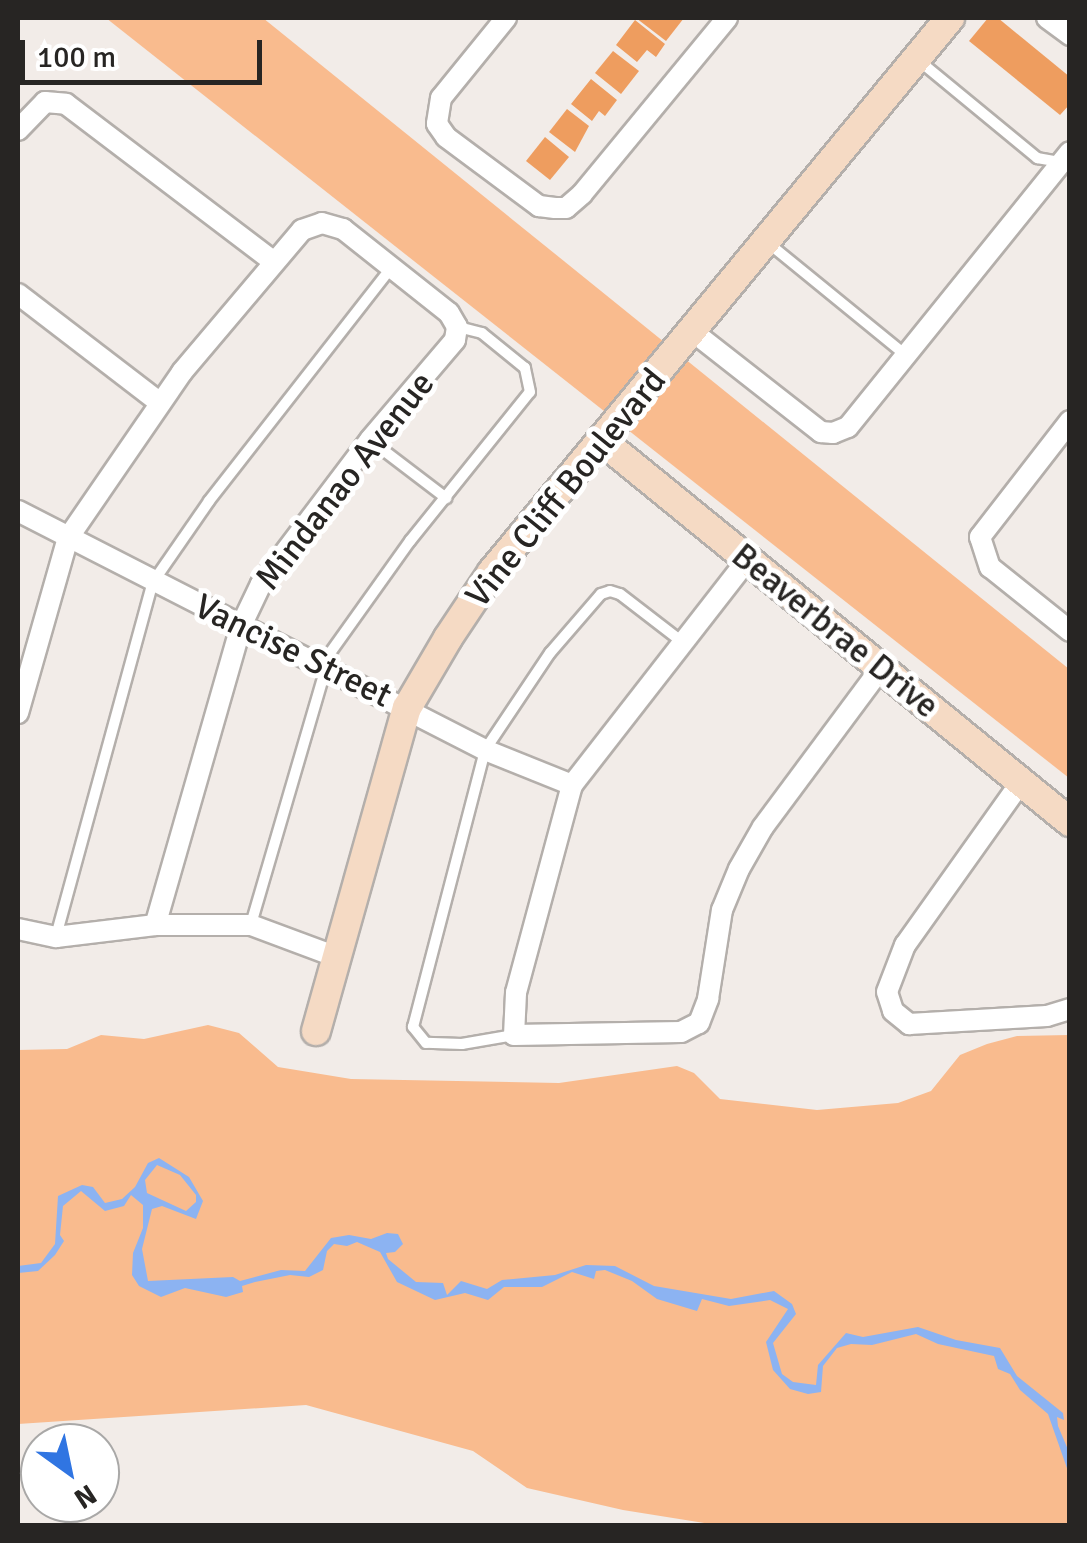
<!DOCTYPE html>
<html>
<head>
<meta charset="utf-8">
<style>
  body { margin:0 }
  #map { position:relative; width:1087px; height:1543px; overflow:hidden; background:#f2ece8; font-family:Signika,sans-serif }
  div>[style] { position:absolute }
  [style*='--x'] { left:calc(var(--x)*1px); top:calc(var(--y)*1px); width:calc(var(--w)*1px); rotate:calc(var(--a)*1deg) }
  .green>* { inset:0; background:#f9bb8e }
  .water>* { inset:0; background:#8cb3f2 }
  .building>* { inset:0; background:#ee9d5f }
  .roads { filter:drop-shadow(2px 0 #b4afab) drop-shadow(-2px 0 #b4afab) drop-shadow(0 2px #b4afab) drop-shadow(0 -2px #b4afab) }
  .lane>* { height:10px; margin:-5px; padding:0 5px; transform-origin:5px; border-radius:5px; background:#fff }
  .street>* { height:20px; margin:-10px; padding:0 10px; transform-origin:10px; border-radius:10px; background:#fff }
  .secondary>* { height:28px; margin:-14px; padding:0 14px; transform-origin:14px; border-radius:14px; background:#f5dac4 }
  span { translate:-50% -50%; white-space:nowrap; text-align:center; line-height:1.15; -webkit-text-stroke:10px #fff; paint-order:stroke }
  .street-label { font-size:35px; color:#272523 }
  .frame { position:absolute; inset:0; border:20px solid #272523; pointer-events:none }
  .north { position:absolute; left:20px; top:1423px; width:100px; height:100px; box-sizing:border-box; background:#fff; border:2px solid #a9a8a7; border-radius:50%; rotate:147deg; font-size:28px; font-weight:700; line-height:40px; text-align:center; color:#272523 }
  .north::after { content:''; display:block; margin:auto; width:35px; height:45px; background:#3075e2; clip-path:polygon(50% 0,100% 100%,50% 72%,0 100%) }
  .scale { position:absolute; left:20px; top:40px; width:242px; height:45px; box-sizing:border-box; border:5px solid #272523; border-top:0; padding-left:12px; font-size:30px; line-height:35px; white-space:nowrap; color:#272523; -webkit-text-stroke:8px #fff; paint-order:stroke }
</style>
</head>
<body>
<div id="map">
  <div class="green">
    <div style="clip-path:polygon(106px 18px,263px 18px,1069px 669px,1069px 778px)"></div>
    <div style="clip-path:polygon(208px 1025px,239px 1033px,278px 1067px,351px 1079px,559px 1083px,677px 1066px,694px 1073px,720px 1099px,817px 1110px,898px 1103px,931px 1091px,960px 1055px,987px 1044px,1017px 1036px,1069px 1035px,1069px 1525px,723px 1526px,623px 1510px,527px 1488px,473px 1451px,306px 1405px,18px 1424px,18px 1050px,67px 1049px,101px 1035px,144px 1039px)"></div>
  </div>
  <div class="water">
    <div style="clip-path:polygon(evenodd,159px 1158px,189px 1177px,203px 1201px,196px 1219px,162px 1206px,152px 1209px,142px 1249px,148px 1281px,233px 1277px,240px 1281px,281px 1270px,305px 1271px,331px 1238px,349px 1235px,371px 1239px,387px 1233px,398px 1234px,403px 1244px,395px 1252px,386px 1253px,388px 1259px,416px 1282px,443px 1283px,447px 1295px,461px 1281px,487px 1289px,502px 1280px,555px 1275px,586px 1265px,615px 1266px,654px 1286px,731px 1299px,774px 1291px,792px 1304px,796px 1314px,773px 1343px,782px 1374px,793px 1382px,816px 1385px,818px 1365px,846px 1333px,863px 1337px,918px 1327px,956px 1340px,1000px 1348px,1017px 1376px,1063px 1413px,1064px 1420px,1057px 1417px,1058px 1426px,1069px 1452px,1069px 1474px,1048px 1414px,1020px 1390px,1010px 1374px,998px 1369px,994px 1356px,938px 1344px,916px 1334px,872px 1345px,851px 1344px,837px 1348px,823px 1366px,821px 1392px,808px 1394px,790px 1389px,773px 1370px,766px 1342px,788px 1309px,770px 1300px,729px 1306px,702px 1299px,697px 1311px,657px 1299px,632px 1281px,605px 1270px,596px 1271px,594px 1279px,572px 1272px,542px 1287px,504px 1287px,488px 1300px,465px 1293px,435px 1300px,397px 1282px,380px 1252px,357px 1242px,347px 1246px,334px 1244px,327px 1251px,323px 1270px,309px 1277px,290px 1275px,255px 1282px,242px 1286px,243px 1292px,226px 1297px,185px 1288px,161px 1297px,139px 1286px,132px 1275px,133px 1253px,143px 1228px,143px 1205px,131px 1195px,124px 1206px,105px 1211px,81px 1191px,63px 1206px,60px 1235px,64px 1241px,55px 1255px,38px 1271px,18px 1273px,18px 1266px,41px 1263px,55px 1244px,58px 1196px,82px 1185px,93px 1187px,105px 1203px,122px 1199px,135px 1187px,148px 1163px,159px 1158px,157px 1165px,180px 1175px,196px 1195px,196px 1202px,186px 1211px,147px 1193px,145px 1180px,157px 1165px)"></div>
  </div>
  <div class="building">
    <div style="clip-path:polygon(636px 18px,684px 18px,666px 41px)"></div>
    <div style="clip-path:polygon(988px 18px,998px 18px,1070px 77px,1070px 104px,1060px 115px,969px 41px)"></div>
    <div style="clip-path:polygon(635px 20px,665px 44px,656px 57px,647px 50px,637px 62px,616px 45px)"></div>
    <div style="clip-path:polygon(613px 51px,639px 71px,621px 94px,595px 73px)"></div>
    <div style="clip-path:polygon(591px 79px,617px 100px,605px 116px,599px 111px,592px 121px,571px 104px)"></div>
    <div style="clip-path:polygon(567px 109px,589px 126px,575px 152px,549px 132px)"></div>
    <div style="clip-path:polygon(545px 137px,569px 157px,550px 180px,526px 161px)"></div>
  </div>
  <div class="roads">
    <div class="lane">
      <div style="--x:917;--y:59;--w:156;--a:39.5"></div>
      <div style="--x:1037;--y:158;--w:27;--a:10"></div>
      <div style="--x:767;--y:242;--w:181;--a:39.2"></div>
      <div style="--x:370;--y:440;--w:96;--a:37.3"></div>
      <div style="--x:251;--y:924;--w:282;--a:-73.7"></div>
      <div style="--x:330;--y:653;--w:138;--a:-54.5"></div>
      <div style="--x:410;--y:541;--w:191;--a:-51.2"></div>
      <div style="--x:530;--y:392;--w:25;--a:-102"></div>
      <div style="--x:525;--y:368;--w:55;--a:-140.9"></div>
      <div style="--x:482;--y:333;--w:25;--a:-166"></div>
      <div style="--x:56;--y:936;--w:367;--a:-74.7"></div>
      <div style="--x:153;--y:582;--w:98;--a:-55.3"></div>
      <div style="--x:209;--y:501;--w:297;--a:-52"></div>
      <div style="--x:514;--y:1035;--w:53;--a:170.2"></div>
      <div style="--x:462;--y:1044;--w:36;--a:-178"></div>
      <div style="--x:426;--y:1043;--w:21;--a:-129"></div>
      <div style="--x:413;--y:1027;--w:286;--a:-75.4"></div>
      <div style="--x:485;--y:750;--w:117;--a:-56.2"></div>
      <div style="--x:550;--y:653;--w:78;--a:-49.2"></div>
      <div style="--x:601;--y:594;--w:9;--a:-18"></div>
      <div style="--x:610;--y:591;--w:10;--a:17"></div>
      <div style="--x:620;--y:594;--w:77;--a:37.6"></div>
    </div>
    <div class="street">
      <div style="--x:506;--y:18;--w:103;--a:129.1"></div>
      <div style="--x:441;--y:98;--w:26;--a:99"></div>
      <div style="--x:437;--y:124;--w:16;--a:55"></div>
      <div style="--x:446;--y:137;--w:116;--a:36.6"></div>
      <div style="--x:539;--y:206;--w:16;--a:7"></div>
      <div style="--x:555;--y:208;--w:11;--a:0"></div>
      <div style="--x:566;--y:208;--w:21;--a:-41"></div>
      <div style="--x:582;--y:194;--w:228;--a:-50.5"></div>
      <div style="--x:1047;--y:18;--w:29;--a:36"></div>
      <div style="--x:18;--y:130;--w:39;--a:-46"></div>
      <div style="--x:45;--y:102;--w:21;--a:5"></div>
      <div style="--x:66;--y:104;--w:260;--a:37.2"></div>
      <div style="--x:18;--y:294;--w:179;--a:37.5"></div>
      <div style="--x:692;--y:331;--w:164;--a:38.1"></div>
      <div style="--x:821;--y:432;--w:12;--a:5"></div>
      <div style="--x:833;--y:433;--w:16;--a:-22"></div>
      <div style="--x:848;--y:427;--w:353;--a:-51.1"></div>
      <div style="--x:1070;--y:421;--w:147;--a:127.8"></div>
      <div style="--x:980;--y:537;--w:32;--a:72"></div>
      <div style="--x:990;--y:567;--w:102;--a:38.7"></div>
      <div style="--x:18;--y:511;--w:525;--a:27.1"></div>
      <div style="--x:485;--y:750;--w:94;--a:21.9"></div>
      <div style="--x:748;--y:559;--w:286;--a:127.9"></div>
      <div style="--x:572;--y:785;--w:215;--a:105.1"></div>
      <div style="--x:516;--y:993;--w:42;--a:92.7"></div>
      <div style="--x:514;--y:1035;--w:167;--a:-1"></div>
      <div style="--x:681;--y:1032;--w:20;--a:-27"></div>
      <div style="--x:699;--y:1023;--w:26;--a:-69"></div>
      <div style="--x:708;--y:999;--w:90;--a:-81.1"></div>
      <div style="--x:722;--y:910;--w:44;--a:-67.5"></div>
      <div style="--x:739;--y:869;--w:48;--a:-60.3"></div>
      <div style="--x:763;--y:827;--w:198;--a:-53.4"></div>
      <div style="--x:18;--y:713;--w:182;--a:-74.1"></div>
      <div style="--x:68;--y:538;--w:201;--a:-55.5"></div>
      <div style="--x:182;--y:372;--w:186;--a:-49.8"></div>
      <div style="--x:302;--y:230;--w:21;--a:-19"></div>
      <div style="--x:322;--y:223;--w:22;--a:16"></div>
      <div style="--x:343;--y:229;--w:135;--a:38.4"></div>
      <div style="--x:449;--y:313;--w:16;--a:60"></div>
      <div style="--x:457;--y:327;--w:13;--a:99"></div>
      <div style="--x:455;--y:340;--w:131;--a:130.4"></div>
      <div style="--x:370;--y:440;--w:181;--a:127.1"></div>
      <div style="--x:261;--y:584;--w:47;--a:115.5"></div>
      <div style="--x:241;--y:626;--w:311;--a:106"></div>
      <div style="--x:1021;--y:782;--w:200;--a:125.4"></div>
      <div style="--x:905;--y:945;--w:50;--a:111"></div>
      <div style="--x:887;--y:992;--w:20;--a:72"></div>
      <div style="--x:893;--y:1011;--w:21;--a:39"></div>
      <div style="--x:909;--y:1024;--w:138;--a:-3.3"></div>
      <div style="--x:1047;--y:1016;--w:24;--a:-17"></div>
      <div style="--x:18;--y:929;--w:39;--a:12"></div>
      <div style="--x:56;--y:937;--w:100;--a:-6.9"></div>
      <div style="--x:155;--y:925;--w:96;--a:0"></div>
      <div style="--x:251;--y:925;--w:92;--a:20.4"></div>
    </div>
    <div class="secondary">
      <div style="--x:601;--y:440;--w:605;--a:39.16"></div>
      <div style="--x:316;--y:1031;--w:336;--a:-74.3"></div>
      <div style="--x:407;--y:708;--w:81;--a:-59.6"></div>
      <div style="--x:448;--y:638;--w:79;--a:-56.3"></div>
      <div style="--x:492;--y:572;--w:719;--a:-50.42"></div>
    </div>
  </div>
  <div class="street-label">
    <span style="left:345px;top:481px;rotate:-52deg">Mindanao Avenue</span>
    <span style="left:566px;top:488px;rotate:-51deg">Vine Cliff Boulevard</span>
    <span style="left:835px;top:631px;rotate:39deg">Beaverbrae Drive</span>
    <span style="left:293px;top:651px;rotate:26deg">Vancise Street</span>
  </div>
  <div class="frame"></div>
  <div class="north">N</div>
  <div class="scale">100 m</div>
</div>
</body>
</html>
